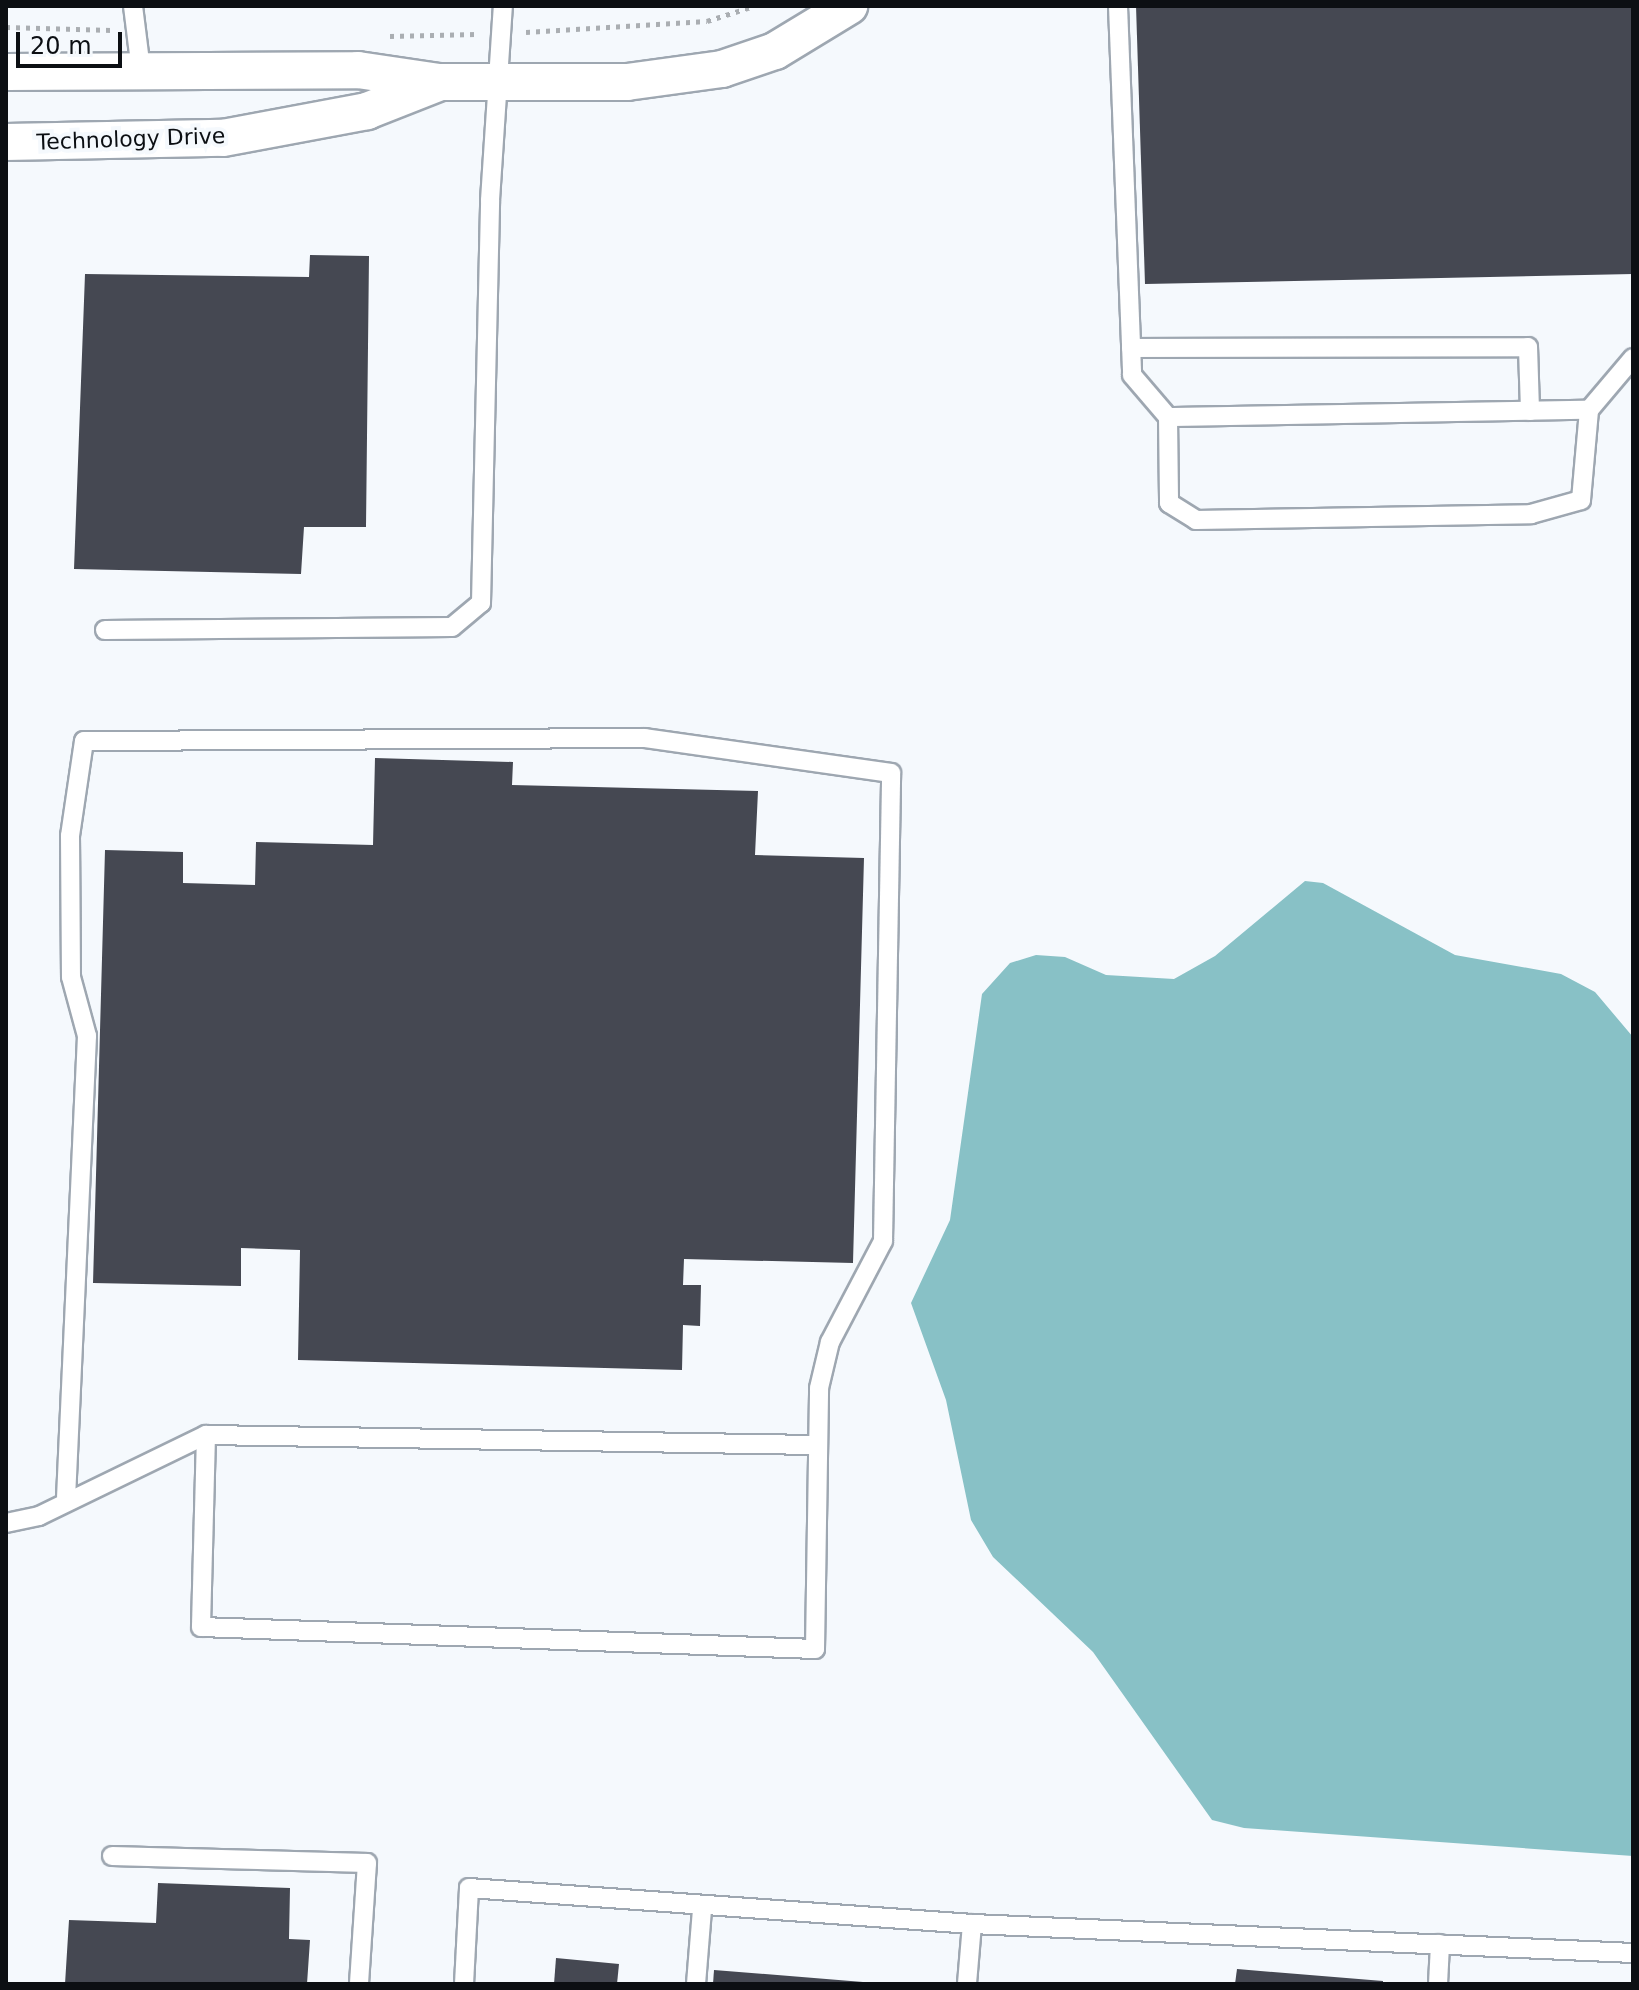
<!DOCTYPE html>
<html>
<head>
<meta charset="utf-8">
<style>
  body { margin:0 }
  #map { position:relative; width:1639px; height:1990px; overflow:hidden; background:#f5f9fd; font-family:"DejaVu Sans",sans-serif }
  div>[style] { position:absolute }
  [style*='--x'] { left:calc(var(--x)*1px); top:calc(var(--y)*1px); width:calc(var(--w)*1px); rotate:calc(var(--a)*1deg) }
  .water>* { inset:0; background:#88c1c6 }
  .building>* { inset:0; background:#454852 }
  .path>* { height:5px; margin-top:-2.5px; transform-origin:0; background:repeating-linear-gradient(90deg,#aaaeb2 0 4px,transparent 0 10px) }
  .roads { filter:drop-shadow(2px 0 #9ea7b1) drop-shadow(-2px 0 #9ea7b1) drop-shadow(0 2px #9ea7b1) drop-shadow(0 -2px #9ea7b1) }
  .lane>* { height:18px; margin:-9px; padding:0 9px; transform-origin:9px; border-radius:9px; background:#fff }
  .street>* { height:36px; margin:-18px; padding:0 18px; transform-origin:18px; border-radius:18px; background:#fff }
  span { translate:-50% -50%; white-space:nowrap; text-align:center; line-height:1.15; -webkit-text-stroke:8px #f5f9fd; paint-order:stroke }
  .street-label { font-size:22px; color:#0c0f13 }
  .frame { position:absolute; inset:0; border:8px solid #0c0f13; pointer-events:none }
  .scale { position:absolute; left:16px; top:32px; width:106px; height:36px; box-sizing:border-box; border:4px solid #0c0f13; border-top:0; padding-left:10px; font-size:24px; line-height:28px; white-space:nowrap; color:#0c0f13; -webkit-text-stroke:6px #f5f9fd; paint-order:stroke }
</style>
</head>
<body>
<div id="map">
  <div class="water">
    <div style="clip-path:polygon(1305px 881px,1323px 883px,1455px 955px,1561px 974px,1595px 992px,1633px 1037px,1633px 1856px,1244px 1828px,1212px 1820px,1093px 1652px,993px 1557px,971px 1520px,946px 1400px,911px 1303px,950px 1220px,982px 994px,1010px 963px,1036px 955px,1065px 957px,1106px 975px,1174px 979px,1215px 956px)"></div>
  </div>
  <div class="building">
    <div style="clip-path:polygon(1136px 6px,1633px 6px,1633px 274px,1145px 284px)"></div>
    <div style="clip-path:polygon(310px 255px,369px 256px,366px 527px,304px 527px,301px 574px,74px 569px,85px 274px,309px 277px)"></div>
    <div style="clip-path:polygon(375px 758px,513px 762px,512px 785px,758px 791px,755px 855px,864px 858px,853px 1263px,684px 1259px,683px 1285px,701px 1285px,700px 1326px,683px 1325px,682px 1370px,298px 1360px,300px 1250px,241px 1248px,241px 1286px,93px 1283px,105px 850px,183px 852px,183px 883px,255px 885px,256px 842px,373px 845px)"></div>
    <div style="clip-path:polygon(158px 1883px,290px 1888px,289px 1939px,310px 1940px,307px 1984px,65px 1984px,69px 1920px,156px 1923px)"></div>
    <div style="clip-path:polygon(556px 1958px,619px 1964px,617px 1984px,554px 1984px)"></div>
    <div style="clip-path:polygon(1237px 1969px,1383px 1981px,1383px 1984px,1235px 1984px)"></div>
    <div style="clip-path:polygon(714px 1970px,863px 1982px,862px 1984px,713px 1984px)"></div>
  </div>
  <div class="path">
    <div style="--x:6;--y:27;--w:106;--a:1.6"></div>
    <div style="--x:526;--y:32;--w:181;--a:-3.5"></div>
    <div style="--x:707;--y:21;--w:49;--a:-17.7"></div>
    <div style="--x:390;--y:36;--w:86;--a:-1.3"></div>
  </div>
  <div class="roads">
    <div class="lane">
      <div style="--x:133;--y:6;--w:64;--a:82.9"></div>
      <div style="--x:1118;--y:6;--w:369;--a:87.8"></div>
      <div style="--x:1132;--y:375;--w:55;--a:49.4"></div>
      <div style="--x:1168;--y:417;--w:421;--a:-1"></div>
      <div style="--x:1589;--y:410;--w:68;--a:-49.8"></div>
      <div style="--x:1131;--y:348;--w:397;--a:-0.1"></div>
      <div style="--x:1528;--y:347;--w:64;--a:88.2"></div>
      <div style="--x:1168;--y:417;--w:86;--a:89.3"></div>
      <div style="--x:1169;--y:503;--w:32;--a:32"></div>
      <div style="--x:1196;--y:520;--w:335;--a:-1"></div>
      <div style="--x:1531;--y:514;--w:52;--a:-15.6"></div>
      <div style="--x:1581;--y:500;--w:90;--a:-84.9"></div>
      <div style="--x:105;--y:630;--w:347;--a:-0.5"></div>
      <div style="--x:452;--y:627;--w:38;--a:-40"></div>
      <div style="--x:481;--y:603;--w:403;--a:-88.7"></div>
      <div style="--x:490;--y:200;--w:194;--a:-86.2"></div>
      <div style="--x:206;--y:1435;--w:612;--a:0.94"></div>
      <div style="--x:6;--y:1523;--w:34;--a:-12"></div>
      <div style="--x:39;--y:1516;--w:186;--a:-25.9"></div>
      <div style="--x:206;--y:1435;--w:192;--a:91.5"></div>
      <div style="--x:201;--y:1627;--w:614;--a:2.05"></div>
      <div style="--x:815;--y:1649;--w:261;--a:-89.1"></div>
      <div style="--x:819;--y:1388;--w:47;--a:-76.6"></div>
      <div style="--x:830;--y:1342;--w:114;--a:-62.3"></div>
      <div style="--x:883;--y:1241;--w:468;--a:-89"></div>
      <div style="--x:891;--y:773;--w:248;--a:-171.9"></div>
      <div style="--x:645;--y:738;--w:561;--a:179.69"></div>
      <div style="--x:84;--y:741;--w:96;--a:98.4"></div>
      <div style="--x:70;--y:836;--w:141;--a:89.6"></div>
      <div style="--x:71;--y:977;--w:61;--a:74.8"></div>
      <div style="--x:87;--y:1036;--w:461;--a:92.6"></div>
      <div style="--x:112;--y:1856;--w:255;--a:1.6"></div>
      <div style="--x:367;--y:1863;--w:121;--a:93.8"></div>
      <div style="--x:972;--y:1924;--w:662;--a:2.51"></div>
      <div style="--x:464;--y:1984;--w:96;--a:-87"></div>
      <div style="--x:469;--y:1888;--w:504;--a:4.09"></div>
      <div style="--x:972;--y:1924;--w:60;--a:94.8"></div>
      <div style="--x:696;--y:1984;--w:75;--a:-85.4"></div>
      <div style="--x:1438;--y:1984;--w:40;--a:-87.1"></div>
    </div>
    <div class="street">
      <div style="--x:6;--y:72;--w:352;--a:-0.3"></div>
      <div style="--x:358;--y:70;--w:82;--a:8.4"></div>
      <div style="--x:439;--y:82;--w:188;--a:0"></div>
      <div style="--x:627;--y:82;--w:96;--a:-7.8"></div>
      <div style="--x:722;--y:69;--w:56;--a:-18.8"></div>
      <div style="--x:775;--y:51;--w:87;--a:-31.3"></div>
      <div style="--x:6;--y:142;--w:217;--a:-1.1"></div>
      <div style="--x:223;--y:138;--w:147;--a:-10.6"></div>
      <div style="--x:367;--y:111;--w:76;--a:-21.5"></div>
    </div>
  </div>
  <div class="street-label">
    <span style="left:131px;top:139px;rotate:-2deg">Technology Drive</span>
  </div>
  <div class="frame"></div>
  <div class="scale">20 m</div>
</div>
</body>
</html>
